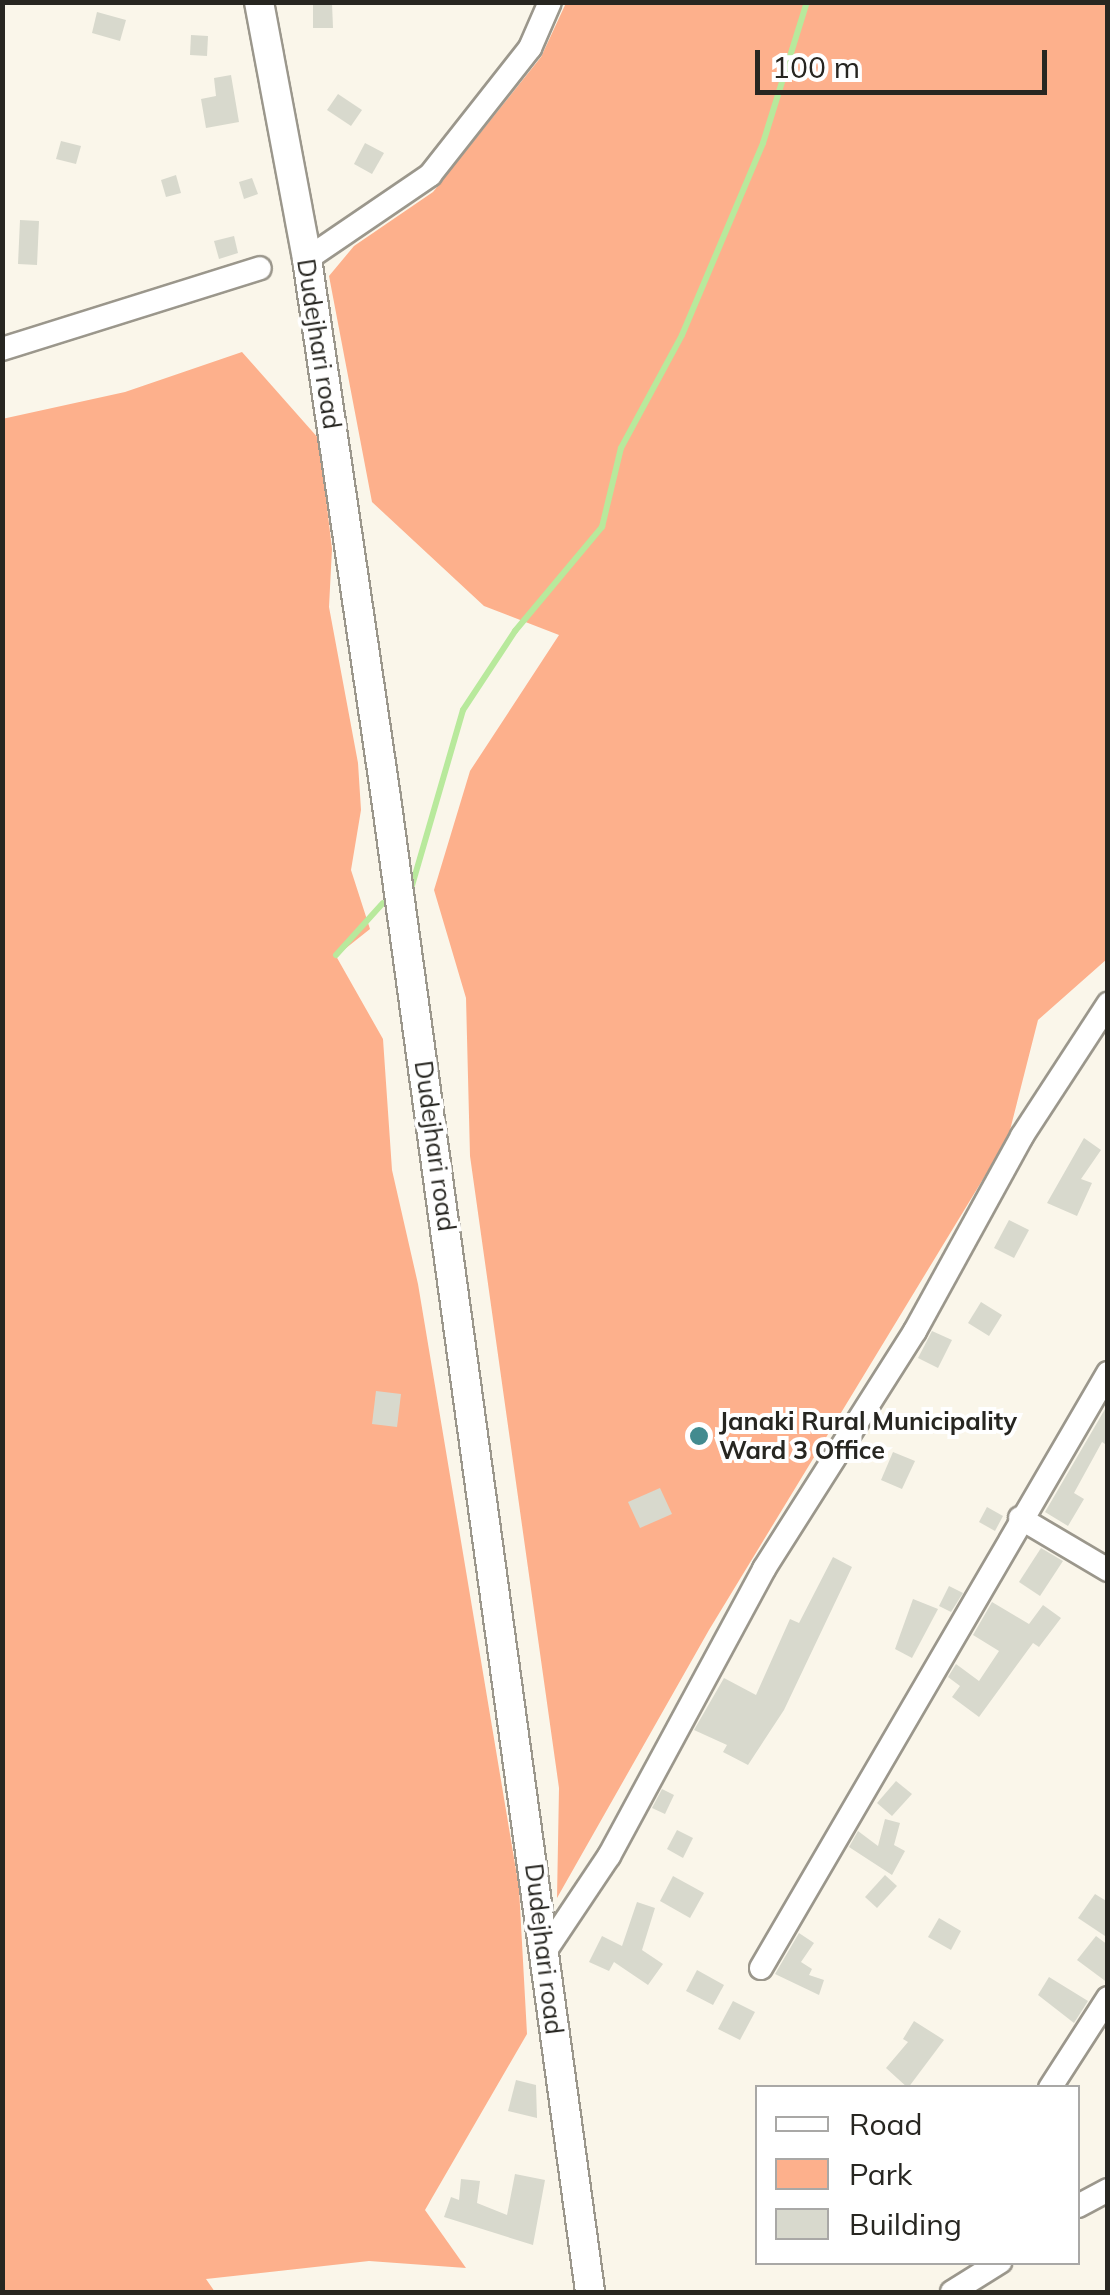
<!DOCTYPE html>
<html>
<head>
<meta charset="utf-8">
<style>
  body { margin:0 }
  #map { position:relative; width:1110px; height:2295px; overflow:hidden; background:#faf6ea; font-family:Mulish,sans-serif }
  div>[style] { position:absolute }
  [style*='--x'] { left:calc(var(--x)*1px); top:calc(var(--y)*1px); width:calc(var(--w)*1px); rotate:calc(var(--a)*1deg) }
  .green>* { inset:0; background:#fdb08c }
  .stream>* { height:6px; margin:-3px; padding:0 3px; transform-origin:3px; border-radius:3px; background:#b8e99c }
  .building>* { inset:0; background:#d8d9cd }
  .roads { filter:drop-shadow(2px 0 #9b978c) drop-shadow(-2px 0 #9b978c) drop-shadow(0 2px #9b978c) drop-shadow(0 -2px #9b978c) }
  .minor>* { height:22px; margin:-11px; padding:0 11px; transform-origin:11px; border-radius:11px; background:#fff }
  .tertiary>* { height:28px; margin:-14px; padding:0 14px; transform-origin:14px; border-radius:14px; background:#fff }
  .dots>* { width:28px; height:28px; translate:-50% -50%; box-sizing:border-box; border:5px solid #fff; border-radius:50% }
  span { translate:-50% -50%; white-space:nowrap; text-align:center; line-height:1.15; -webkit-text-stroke:8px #fff; paint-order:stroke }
  .street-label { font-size:25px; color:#272621 }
  .poi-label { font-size:25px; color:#272621; font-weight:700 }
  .left { translate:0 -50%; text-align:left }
  .frame { position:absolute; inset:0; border:5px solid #272621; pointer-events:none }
  .legend { position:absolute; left:755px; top:2085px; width:325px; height:180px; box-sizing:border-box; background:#fff; border:2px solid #a9a8a6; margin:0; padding:12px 18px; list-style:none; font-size:30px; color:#272621 }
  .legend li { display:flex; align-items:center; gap:20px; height:50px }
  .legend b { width:50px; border:2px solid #a9a8a6 }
  .scale { position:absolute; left:755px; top:50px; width:292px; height:45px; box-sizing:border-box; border:5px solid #272621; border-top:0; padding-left:12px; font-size:30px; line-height:35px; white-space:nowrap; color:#272621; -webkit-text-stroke:8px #fff; paint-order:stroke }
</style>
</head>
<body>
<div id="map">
  <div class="green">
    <div style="clip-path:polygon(566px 3px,1107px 3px,1107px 959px,1038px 1020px,1008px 1138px,709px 1630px,557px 1898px,559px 1788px,470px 1156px,466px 998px,434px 890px,470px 771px,559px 635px,484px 606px,372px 502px,329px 276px,354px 246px,433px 192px,541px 57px)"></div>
    <div style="clip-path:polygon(242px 352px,319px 439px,332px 549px,329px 607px,358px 763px,361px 810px,351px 870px,370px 929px,336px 956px,383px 1039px,392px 1170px,418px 1284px,519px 1888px,527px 2034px,425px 2210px,466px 2268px,369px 2261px,206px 2279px,215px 2292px,3px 2292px,2px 419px,125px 392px)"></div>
  </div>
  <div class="stream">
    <div style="--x:411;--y:889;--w:186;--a:-73.8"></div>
    <div style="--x:463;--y:710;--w:95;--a:-56.6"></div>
    <div style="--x:515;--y:631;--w:136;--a:-50.1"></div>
    <div style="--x:602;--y:527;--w:81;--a:-76.5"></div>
    <div style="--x:621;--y:448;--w:128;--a:-61.6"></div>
    <div style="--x:682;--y:335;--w:208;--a:-67.1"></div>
    <div style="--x:763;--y:143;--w:148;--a:-72.7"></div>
    <div style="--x:336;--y:955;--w:70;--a:-47.9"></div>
  </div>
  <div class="building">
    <div style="clip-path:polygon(332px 3px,333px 28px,313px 28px,313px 4px)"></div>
    <div style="clip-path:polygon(97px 12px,126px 20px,120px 41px,92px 33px)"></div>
    <div style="clip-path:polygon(191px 35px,208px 36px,207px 56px,190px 55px)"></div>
    <div style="clip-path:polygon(231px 75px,239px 122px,206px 128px,201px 99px,216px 96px,214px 78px)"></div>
    <div style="clip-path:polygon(338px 94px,362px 110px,351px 126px,327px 110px)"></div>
    <div style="clip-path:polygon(61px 141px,81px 146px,76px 164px,56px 159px)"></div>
    <div style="clip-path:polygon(365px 143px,384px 153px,372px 174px,354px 164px)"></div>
    <div style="clip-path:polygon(176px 175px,181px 193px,166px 197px,161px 180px)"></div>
    <div style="clip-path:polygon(252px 178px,258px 194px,244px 199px,239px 182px)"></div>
    <div style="clip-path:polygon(20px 220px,39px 221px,37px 265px,18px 264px)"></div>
    <div style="clip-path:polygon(234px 236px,238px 253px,219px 259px,214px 241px)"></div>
    <div style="clip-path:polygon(1084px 1138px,1101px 1150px,1081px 1179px,1092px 1183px,1077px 1216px,1047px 1203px)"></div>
    <div style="clip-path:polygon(1009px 1220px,1029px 1230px,1014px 1258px,994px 1248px)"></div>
    <div style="clip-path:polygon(981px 1302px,1002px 1315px,989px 1336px,968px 1323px)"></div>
    <div style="clip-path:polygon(932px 1331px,952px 1340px,938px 1368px,918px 1358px)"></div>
    <div style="clip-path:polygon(376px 1391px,401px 1394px,397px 1427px,372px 1424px)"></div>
    <div style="clip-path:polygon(1108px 1404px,1108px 1446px,1102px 1442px,1074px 1493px,1084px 1499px,1068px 1526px,1045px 1512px)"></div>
    <div style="clip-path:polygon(893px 1452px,915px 1461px,902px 1489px,881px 1480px)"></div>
    <div style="clip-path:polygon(660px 1488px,672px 1514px,640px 1528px,628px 1502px)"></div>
    <div style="clip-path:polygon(987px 1507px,1003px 1516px,995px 1531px,979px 1522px)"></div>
    <div style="clip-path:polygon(1041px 1548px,1063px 1561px,1040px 1596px,1019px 1582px)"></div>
    <div style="clip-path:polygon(833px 1557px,852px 1567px,784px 1710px,748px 1765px,723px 1752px,727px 1745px,694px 1730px,724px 1678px,756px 1695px,790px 1619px,799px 1623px)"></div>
    <div style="clip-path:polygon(949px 1586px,963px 1593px,951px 1612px,939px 1606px)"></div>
    <div style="clip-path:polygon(913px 1599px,938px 1609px,912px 1658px,895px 1649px)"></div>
    <div style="clip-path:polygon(992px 1602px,1029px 1624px,1043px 1605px,1061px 1618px,1039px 1647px,1033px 1643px,979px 1717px,952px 1697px,960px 1686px,948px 1677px,956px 1664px,979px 1681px,999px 1651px,973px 1635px)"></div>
    <div style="clip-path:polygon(896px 1781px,912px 1794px,892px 1816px,877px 1803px)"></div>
    <div style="clip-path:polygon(662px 1789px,674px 1795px,665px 1814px,652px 1808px)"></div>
    <div style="clip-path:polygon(885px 1819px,900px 1823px,894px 1845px,905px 1851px,892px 1875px,849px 1847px,858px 1831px,878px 1846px)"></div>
    <div style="clip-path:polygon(677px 1830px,693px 1838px,683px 1858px,667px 1849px)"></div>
    <div style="clip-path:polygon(885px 1875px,897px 1886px,877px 1908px,865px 1897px)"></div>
    <div style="clip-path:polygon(673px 1876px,704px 1893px,690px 1918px,660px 1901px)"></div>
    <div style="clip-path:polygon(1095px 1894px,1108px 1902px,1108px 1938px,1078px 1918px)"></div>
    <div style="clip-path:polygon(637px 1902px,655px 1908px,642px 1950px,663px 1964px,648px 1985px,614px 1962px,609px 1971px,589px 1962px,602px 1936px,622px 1946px)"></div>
    <div style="clip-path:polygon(939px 1918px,961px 1931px,951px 1950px,928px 1937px)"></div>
    <div style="clip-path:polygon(799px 1933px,814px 1943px,801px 1962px,812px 1969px,809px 1975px,824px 1980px,819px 1995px,775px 1974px)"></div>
    <div style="clip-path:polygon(1096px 1936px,1108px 1945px,1108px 1983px,1077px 1960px)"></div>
    <div style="clip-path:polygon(697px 1970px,724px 1985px,713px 2005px,686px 1991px)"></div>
    <div style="clip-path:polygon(1049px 1977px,1088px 2001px,1074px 2023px,1038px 1995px)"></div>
    <div style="clip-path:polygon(733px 2001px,755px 2012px,740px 2040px,718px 2029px)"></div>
    <div style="clip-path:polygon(914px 2021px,944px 2040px,908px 2088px,886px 2068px,908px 2042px,903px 2039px)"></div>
    <div style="clip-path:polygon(516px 2080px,536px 2085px,537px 2118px,508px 2111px)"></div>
    <div style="clip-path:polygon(515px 2174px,545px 2180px,533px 2245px,444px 2217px,451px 2197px,459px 2200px,461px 2179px,480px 2181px,477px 2203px,507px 2215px)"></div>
  </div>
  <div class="roads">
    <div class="minor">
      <div style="--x:307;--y:259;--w:149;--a:-34.3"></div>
      <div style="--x:430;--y:175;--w:162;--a:-51.8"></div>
      <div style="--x:530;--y:48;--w:50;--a:-66.5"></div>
      <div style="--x:2;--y:349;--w:270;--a:-17.4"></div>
      <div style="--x:1020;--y:1518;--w:102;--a:30.6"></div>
      <div style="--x:544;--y:1953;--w:117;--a:-56.2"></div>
      <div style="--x:609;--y:1856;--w:326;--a:-61.6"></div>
      <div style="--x:764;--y:1569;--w:282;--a:-57.6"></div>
      <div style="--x:915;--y:1331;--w:222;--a:-61.2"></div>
      <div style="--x:1022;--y:1136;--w:158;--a:-56.9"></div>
      <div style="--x:761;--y:1968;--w:689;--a:-59.75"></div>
      <div style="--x:1050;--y:2088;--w:107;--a:-57.2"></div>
      <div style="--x:1078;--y:2206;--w:34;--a:-28"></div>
      <div style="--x:952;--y:2292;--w:57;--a:-32"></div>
    </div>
    <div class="tertiary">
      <div style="--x:259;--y:2;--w:261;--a:79.4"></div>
      <div style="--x:307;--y:259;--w:545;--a:81.66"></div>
      <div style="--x:386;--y:798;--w:1508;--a:82.22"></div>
    </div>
  </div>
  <div class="dots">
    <div style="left:699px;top:1436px;background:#438b8f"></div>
  </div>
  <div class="street-label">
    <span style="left:319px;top:344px;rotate:81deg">Dudejhari road</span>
    <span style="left:435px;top:1146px;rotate:82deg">Dudejhari road</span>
    <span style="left:544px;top:1949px;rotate:83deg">Dudejhari road</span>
  </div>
  <div class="poi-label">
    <span class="left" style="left:719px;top:1436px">Janaki Rural Municipality<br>Ward 3 Office</span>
  </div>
  <div class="frame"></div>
  <ul class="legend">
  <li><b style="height:12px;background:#fff"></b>Road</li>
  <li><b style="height:28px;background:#fdb08c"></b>Park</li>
  <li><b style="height:28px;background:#d8d9cd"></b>Building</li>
  </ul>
  <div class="scale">100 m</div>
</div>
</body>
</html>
